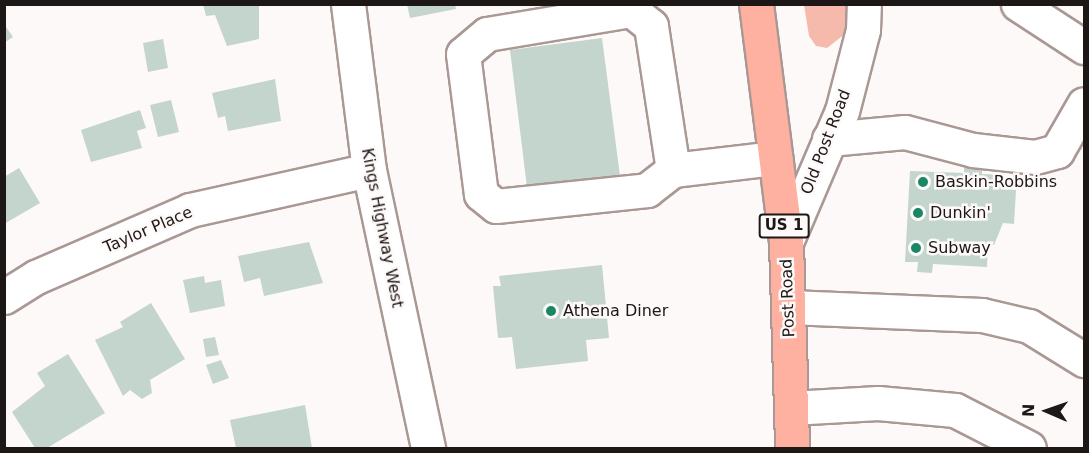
<!DOCTYPE html>
<html>
<head>
<meta charset="utf-8">
<style>
  body { margin:0 }
  #map { position:relative; width:1089px; height:453px; overflow:hidden; background:#fdf9f8; font-family:"DejaVu Sans",sans-serif }
  div>[style] { position:absolute }
  [style*='--x'] { left:calc(var(--x)*1px); top:calc(var(--y)*1px); width:calc(var(--w)*1px); rotate:calc(var(--a)*1deg) }
  .green>* { inset:0; background:#f6baad }
  .building>* { inset:0; background:#c3d5cd }
  .roads { filter:drop-shadow(2px 0 #a99893) drop-shadow(-2px 0 #a99893) drop-shadow(0 2px #a99893) drop-shadow(0 -2px #a99893) }
  .minor>* { height:33px; margin:-16.5px; padding:0 16.5px; transform-origin:16.5px; border-radius:16.5px; background:#fff }
  .major>* { height:33px; margin:-16.5px; padding:0 16.5px; transform-origin:16.5px; border-radius:16.5px; background:#feb1a1 }
  .dots>* { width:16px; height:16px; translate:-50% -50%; box-sizing:border-box; border:3px solid #fdf9f8; border-radius:50% }
  span { translate:-50% -50%; white-space:nowrap; text-align:center; line-height:1.15; -webkit-text-stroke:5px #fdf9f8; paint-order:stroke }
  .shield-label span { padding:2px 4px; background:#fdf9f8; border:2px solid; border-radius:4px; -webkit-text-stroke-width:0 }
  .shield-label { font-size:15px; color:#1d1715; font-weight:700 }
  .street-label { font-size:16px; color:#1d1715 }
  .poi-label { font-size:16px; color:#1d1715 }
  .left { translate:0 -50%; text-align:left }
  .frame { position:absolute; inset:0; border:6px solid #1d1715; pointer-events:none }
  .north { position:absolute; left:1017px; top:381px; width:60px; height:60px; -webkit-text-stroke:4px #fdf9f8; paint-order:stroke; rotate:272deg; font-size:16px; font-weight:700; line-height:24px; text-align:center; color:#1d1715 }
  .north::after { content:''; display:block; margin:auto; width:21px; height:27px; background:#1d1715; clip-path:polygon(50% 0,100% 100%,50% 72%,0 100%) }
</style>
</head>
<body>
<div id="map">
  <div class="green">
    <div style="clip-path:polygon(804px 5px,856px 5px,845px 34px,827px 48px,816px 46px,809px 36px)"></div>
  </div>
  <div class="building">
    <div style="clip-path:polygon(203px 4px,259px 4px,259px 39px,227px 46px,215px 15px,206px 16px)"></div>
    <div style="clip-path:polygon(407px 4px,455px 4px,456px 9px,410px 18px)"></div>
    <div style="clip-path:polygon(4px 24px,13px 37px,4px 43px)"></div>
    <div style="clip-path:polygon(602px 38px,620px 176px,527px 187px,510px 50px)"></div>
    <div style="clip-path:polygon(163px 39px,168px 68px,148px 72px,143px 43px)"></div>
    <div style="clip-path:polygon(275px 79px,281px 121px,228px 131px,225px 116px,218px 118px,212px 93px)"></div>
    <div style="clip-path:polygon(171px 100px,179px 132px,158px 137px,150px 105px)"></div>
    <div style="clip-path:polygon(140px 110px,146px 128px,137px 131px,142px 148px,91px 162px,81px 130px)"></div>
    <div style="clip-path:polygon(964px 163px,982px 165px,982px 174px,1004px 175px,1004px 189px,1016px 190px,1014px 224px,1003px 223px,994px 245px,988px 244px,987px 267px,933px 264px,932px 273px,917px 272px,918px 262px,905px 262px,910px 171px,964px 173px)"></div>
    <div style="clip-path:polygon(19px 168px,40px 203px,4px 224px,4px 177px)"></div>
    <div style="clip-path:polygon(309px 242px,323px 283px,264px 296px,260px 278px,244px 282px,238px 256px)"></div>
    <div style="clip-path:polygon(602px 265px,609px 338px,586px 340px,588px 361px,516px 369px,512px 337px,498px 338px,493px 286px,501px 286px,499px 276px)"></div>
    <div style="clip-path:polygon(204px 276px,205px 283px,221px 280px,225px 306px,190px 313px,183px 280px)"></div>
    <div style="clip-path:polygon(151px 303px,185px 359px,150px 380px,152px 393px,142px 399px,130px 390px,123px 396px,95px 340px,123px 327px,120px 322px)"></div>
    <div style="clip-path:polygon(215px 337px,219px 355px,206px 357px,203px 339px)"></div>
    <div style="clip-path:polygon(68px 354px,105px 413px,47px 448px,35px 448px,12px 412px,45px 386px,37px 373px)"></div>
    <div style="clip-path:polygon(221px 360px,229px 378px,213px 384px,206px 365px)"></div>
    <div style="clip-path:polygon(305px 405px,312px 448px,236px 448px,230px 420px)"></div>
  </div>
  <div class="roads">
    <div class="minor">
      <div style="--x:348;--y:4;--w:167;--a:82.8"></div>
      <div style="--x:369;--y:170;--w:284;--a:78"></div>
      <div style="--x:1018;--y:4;--w:79;--a:33.1"></div>
      <div style="--x:829;--y:139;--w:76;--a:-5.3"></div>
      <div style="--x:905;--y:132;--w:70;--a:14.8"></div>
      <div style="--x:973;--y:150;--w:62;--a:6.4"></div>
      <div style="--x:1035;--y:157;--w:23;--a:-15"></div>
      <div style="--x:1057;--y:151;--w:54;--a:-60.1"></div>
      <div style="--x:673;--y:170;--w:146;--a:-98.7"></div>
      <div style="--x:651;--y:26;--w:26;--a:-141"></div>
      <div style="--x:631;--y:10;--w:146;--a:170.5"></div>
      <div style="--x:487;--y:34;--w:31;--a:140"></div>
      <div style="--x:463;--y:54;--w:141;--a:82.7"></div>
      <div style="--x:481;--y:194;--w:19;--a:39"></div>
      <div style="--x:496;--y:206;--w:152;--a:-6"></div>
      <div style="--x:647;--y:190;--w:33;--a:-38"></div>
      <div style="--x:673;--y:170;--w:103;--a:-6.7"></div>
      <div style="--x:786;--y:242;--w:142;--a:-66.9"></div>
      <div style="--x:842;--y:111;--w:84;--a:-75.5"></div>
      <div style="--x:863;--y:30;--w:26;--a:-88"></div>
      <div style="--x:4;--y:297;--w:38;--a:-32"></div>
      <div style="--x:36;--y:277;--w:168;--a:-23.5"></div>
      <div style="--x:190;--y:210;--w:183;--a:-12.6"></div>
      <div style="--x:789;--y:307;--w:193;--a:2.4"></div>
      <div style="--x:982;--y:315;--w:48;--a:13.2"></div>
      <div style="--x:1029;--y:326;--w:65;--a:31.7"></div>
      <div style="--x:791;--y:408;--w:87;--a:-3.3"></div>
      <div style="--x:878;--y:403;--w:77;--a:5.2"></div>
      <div style="--x:955;--y:410;--w:83;--a:27.2"></div>
    </div>
    <div class="major">
      <div style="--x:756;--y:4;--w:240;--a:82.8"></div>
      <div style="--x:786;--y:242;--w:206;--a:88.3"></div>
    </div>
  </div>
  <div class="dots">
    <div style="left:923px;top:182px;background:#188766"></div>
    <div style="left:918px;top:213px;background:#188766"></div>
    <div style="left:916px;top:248px;background:#188766"></div>
    <div style="left:551px;top:311px;background:#188766"></div>
  </div>
  <div class="shield-label">
    <span style="left:784px;top:226px">US 1</span>
  </div>
  <div class="street-label">
    <span style="left:826px;top:142px;rotate:-69deg">Old Post Road</span>
    <span style="left:382px;top:228px;rotate:79deg">Kings Highway West</span>
    <span style="left:148px;top:230px;rotate:-23deg">Taylor Place</span>
    <span style="left:788px;top:298px;rotate:-92deg">Post Road</span>
  </div>
  <div class="poi-label">
    <span class="left" style="left:935px;top:182px">Baskin-Robbins</span>
    <span class="left" style="left:930px;top:213px">Dunkin'</span>
    <span class="left" style="left:928px;top:248px">Subway</span>
    <span class="left" style="left:563px;top:311px">Athena Diner</span>
  </div>
  <div class="frame"></div>
  <div class="north">N</div>
</div>
</body>
</html>
